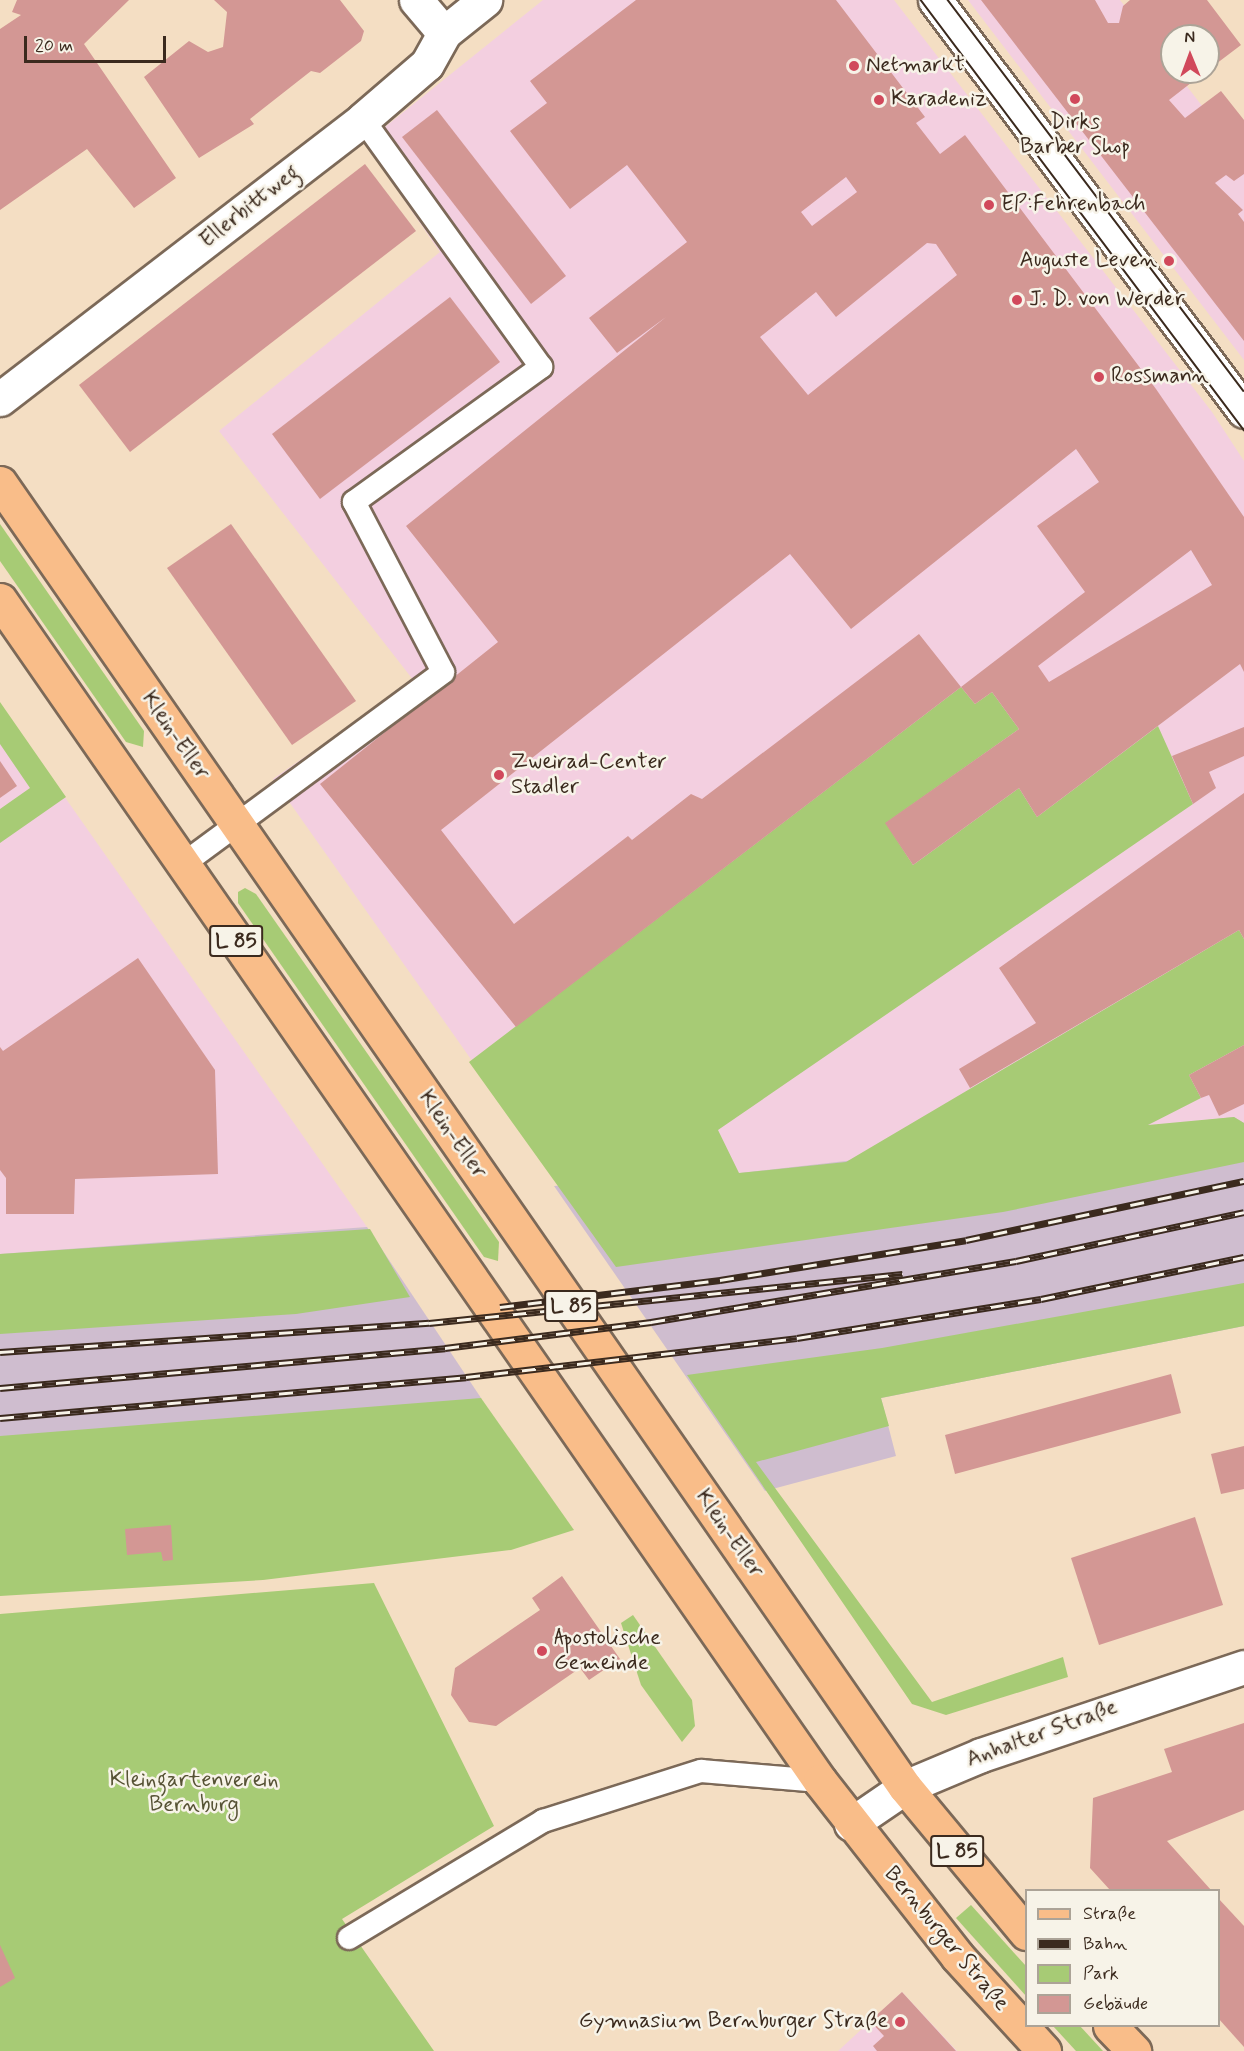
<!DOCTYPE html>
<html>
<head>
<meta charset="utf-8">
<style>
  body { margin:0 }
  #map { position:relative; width:1244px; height:2051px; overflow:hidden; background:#f4dec3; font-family:Mynerve,sans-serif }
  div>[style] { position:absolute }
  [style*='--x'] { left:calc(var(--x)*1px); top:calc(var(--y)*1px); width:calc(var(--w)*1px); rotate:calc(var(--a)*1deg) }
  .built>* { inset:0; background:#f3cfe0 }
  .industrial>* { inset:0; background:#cfbdcf }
  .green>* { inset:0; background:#a7cb75 }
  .building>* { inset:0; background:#d39794 }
  .roads { filter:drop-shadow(2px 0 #7c6958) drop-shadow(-2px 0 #7c6958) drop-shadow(0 2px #7c6958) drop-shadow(0 -2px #7c6958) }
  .lane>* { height:22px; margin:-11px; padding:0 11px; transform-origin:11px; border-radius:11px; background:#fff }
  .street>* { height:33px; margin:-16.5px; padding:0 16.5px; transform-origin:16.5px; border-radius:16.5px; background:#fff }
  .primary>* { height:33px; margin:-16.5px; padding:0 16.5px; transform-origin:16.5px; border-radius:16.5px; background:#f9bd89 }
  .tram>* { height:1.5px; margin:-0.75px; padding:0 0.75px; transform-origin:0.75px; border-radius:0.75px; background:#3b2a1e }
  .rail>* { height:7px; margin-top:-3.5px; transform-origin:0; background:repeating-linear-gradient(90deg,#f7f3e8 0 14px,#3b2a1e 0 28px); box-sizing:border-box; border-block:2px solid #3b2a1e }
  .dots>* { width:16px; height:16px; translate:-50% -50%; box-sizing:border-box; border:3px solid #f7f3e8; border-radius:50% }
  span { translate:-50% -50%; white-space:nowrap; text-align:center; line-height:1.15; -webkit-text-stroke:5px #f7f3e8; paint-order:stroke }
  .shield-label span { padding:2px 4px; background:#f7f3e8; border:2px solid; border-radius:4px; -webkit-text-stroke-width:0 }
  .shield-label { font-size:21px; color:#3b2a1e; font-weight:700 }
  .poi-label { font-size:22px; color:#3b2a1e }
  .left { translate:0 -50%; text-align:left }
  .right { translate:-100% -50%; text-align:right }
  .street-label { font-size:22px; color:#3b2a1e }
  .park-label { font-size:22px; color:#565234 }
  .legend { position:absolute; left:1025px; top:1889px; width:195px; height:138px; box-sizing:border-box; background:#f7f3e8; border:2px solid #aca397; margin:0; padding:8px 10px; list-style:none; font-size:18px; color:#3b2a1e }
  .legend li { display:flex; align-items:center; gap:12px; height:30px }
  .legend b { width:30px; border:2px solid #aca397 }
  .north { position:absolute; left:1160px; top:24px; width:60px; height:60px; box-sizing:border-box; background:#f7f3e8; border:2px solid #aca397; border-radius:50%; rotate:359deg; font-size:16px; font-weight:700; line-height:24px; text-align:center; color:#3b2a1e }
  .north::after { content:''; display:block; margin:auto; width:21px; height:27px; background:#d1495b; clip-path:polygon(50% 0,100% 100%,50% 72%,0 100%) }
  .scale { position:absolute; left:24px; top:36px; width:142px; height:27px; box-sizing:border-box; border:3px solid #3b2a1e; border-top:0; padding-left:8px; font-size:18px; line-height:21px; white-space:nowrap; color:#3b2a1e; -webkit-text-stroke:4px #f7f3e8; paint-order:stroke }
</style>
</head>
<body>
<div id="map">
  <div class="built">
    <div style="clip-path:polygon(543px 0,894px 0,1212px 412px,1244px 461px,1244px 1123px,1234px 1117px,740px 1173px,557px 1181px,273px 779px,414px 681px,219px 431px,440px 252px,365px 143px)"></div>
    <div style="clip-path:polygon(968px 0,1120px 0,1244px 160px,1244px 360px)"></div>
    <div style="clip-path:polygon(0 705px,367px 1227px,0 1254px)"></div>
    <div style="clip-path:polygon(902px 1992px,957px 2051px,838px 2051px)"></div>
  </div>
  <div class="industrial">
    <div style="clip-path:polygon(1234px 1117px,1244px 1123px,1244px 1326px,881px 1398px,896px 1456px,765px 1491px,554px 1186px,740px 1173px)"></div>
    <div style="clip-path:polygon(367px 1227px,481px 1398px,508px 1474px,0 1521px,0 1254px)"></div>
  </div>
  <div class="green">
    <div style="clip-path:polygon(0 524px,144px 731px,143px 747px,126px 742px,0 561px)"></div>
    <div style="clip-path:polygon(961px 687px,975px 704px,992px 692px,1019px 729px,886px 823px,913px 865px,1019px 788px,1037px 817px,1158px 726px,1193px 804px,718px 1130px,739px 1173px,846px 1162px,1239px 930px,1244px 939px,1244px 1045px,1189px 1075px,1201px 1098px,1148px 1125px,1234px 1117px,1244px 1123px,1244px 1162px,1003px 1212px,616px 1267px,469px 1062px)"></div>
    <div style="clip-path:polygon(0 702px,66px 797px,0 843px,0 809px,30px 788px,0 744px)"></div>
    <div style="clip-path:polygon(245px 888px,256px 894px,499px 1242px,498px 1261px,484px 1257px,238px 903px,238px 892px)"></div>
    <div style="clip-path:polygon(370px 1229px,410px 1297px,296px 1314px,0 1334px,0 1254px)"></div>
    <div style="clip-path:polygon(1244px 1283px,1244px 1326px,881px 1398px,889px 1426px,756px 1462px,932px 1702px,1063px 1657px,1068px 1677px,946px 1715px,912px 1704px,687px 1375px,882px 1348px)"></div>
    <div style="clip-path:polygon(481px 1398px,574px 1530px,511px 1550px,263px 1580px,0 1596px,0 1436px)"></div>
    <div style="clip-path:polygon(374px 1583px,494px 1826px,342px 1919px,434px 2051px,0 2051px,0 1614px)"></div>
    <div style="clip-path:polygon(633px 1615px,692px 1700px,695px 1726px,682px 1742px,641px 1685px,621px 1623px)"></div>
    <div style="clip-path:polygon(971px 1905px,1026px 1966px,1026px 1996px,956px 1918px)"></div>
    <div style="clip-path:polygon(1053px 2026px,1080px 2026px,1103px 2051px,1076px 2051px)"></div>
  </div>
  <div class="building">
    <div style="clip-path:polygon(17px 0,129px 0,84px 44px,176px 178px,134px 208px,87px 149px,0 210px,0 29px,21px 15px,12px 12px)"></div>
    <div style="clip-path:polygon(214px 0,340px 0,364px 31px,361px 41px,320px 73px,311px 71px,250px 119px,254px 124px,199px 158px,144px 77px,189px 41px,208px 52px,223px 47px,227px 12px)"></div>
    <div style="clip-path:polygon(evenodd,636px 0,836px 0,925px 117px,916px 123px,940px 154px,965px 135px,1156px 389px,1244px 517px,1244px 672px,1240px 664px,1037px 817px,1019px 788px,913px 865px,885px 823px,1019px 729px,992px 692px,975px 704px,961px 687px,1085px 592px,1037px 526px,1099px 482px,1076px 449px,851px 629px,790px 554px,441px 830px,514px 924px,628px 836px,632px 840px,691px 794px,702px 799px,919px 634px,961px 687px,516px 1027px,320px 784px,498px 642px,406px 526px,666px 317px,617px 353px,589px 318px,687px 242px,627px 165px,570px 209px,510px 131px,547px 103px,530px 81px,636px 0,846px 177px,857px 192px,812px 226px,801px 212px,846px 177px,636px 0,927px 243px,936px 244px,957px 275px,808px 395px,760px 337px,816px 292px,836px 317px,927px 243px,636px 0,1191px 550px,1212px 585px,1049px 682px,1038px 666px,1191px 550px)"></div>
    <div style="clip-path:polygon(981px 0,1095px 0,1108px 23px,1119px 23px,1123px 6px,1130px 0,1207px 0,1241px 45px,1208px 70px,1208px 36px,1172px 36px,1172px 72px,1205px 72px,1169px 100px,1185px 118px,1221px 91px,1244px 120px,1244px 174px,1234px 181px,1226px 175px,1215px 183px,1243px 210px,1238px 214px,1244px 222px,1244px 341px)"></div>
    <div style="clip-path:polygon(437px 110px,566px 276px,531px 304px,402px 137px)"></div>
    <div style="clip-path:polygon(365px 164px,416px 231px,130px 452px,79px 385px)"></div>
    <div style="clip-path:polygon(450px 297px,500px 362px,320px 499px,272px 434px)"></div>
    <div style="clip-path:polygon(231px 524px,356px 701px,292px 745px,167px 568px)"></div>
    <div style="clip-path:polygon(1244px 727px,1244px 756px,1209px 772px,1216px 788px,1193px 804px,1172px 756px)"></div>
    <div style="clip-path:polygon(0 761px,17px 786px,0 798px)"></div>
    <div style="clip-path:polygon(1244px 793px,1244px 939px,1239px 930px,970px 1088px,959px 1069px,1036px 1023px,999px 968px)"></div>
    <div style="clip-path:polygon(138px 958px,215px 1070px,218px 1174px,75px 1179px,74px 1214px,6px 1214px,6px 1178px,0 1170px,0 1047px,3px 1051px)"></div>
    <div style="clip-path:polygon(1244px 1045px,1244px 1104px,1219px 1116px,1209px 1095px,1201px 1098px,1189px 1075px)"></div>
    <div style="clip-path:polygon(1171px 1374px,1181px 1413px,955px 1474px,945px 1435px)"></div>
    <div style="clip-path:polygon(1244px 1446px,1244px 1489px,1221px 1494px,1211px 1454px)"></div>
    <div style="clip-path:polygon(1195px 1517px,1223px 1605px,1099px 1645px,1071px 1558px)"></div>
    <div style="clip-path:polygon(171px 1525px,173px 1560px,163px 1561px,161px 1552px,127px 1555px,125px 1529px)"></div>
    <div style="clip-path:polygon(562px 1576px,620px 1659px,589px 1680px,580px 1668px,496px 1726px,469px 1722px,451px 1695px,455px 1668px,540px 1610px,532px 1598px)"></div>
    <div style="clip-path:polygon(1244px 1723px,1244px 1810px,1167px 1841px,1211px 1890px,1110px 1890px,1090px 1868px,1093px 1798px,1172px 1772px,1164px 1749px)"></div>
    <div style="clip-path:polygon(1218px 1898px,1244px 1926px,1244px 2047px,1218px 2018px)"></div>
    <div style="clip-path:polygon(0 1945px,15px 1978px,0 1987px)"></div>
    <div style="clip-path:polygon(902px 1992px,956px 2051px,877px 2051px,873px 2046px,884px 2036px,870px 2021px)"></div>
  </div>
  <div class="roads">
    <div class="lane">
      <div style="--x:183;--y:864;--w:323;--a:-36.4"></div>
      <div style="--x:443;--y:672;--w:192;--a:-117.6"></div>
      <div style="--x:354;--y:502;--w:231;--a:-35.8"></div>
      <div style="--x:541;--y:367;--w:305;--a:-125.7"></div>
      <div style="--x:349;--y:1938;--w:227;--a:-31.1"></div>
      <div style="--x:543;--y:1821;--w:166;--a:-17.6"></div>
      <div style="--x:701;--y:1771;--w:119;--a:4.8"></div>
    </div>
    <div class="street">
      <div style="--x:416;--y:0;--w:43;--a:49.7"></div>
      <div style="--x:935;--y:0;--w:514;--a:53.06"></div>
      <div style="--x:0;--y:399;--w:458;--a:-37.6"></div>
      <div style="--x:363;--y:119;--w:84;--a:-40.7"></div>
      <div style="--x:427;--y:64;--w:35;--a:-61"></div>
      <div style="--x:444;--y:33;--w:53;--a:-38.8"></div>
      <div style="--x:851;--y:1824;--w:65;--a:-34.4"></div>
      <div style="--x:905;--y:1787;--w:82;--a:-22.8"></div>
      <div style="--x:981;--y:1755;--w:277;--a:-18.5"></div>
    </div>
    <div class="primary">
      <div style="--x:0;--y:483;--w:1587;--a:55.24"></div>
      <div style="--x:905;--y:1787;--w:190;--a:50.3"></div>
      <div style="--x:0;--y:600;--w:1438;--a:55.23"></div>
      <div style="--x:820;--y:1781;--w:222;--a:51.9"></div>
      <div style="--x:957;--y:1956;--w:129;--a:47.5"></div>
      <div style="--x:1110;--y:2026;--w:35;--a:46"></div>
    </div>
  </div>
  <div class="tram">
    <div style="--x:921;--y:0;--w:538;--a:53.09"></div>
    <div style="--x:948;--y:0;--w:490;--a:52.9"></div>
  </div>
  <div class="rail">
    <div style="--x:500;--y:1307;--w:222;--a:-7"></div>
    <div style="--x:720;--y:1280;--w:249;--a:-9.2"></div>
    <div style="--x:966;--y:1240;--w:284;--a:-12"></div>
    <div style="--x:0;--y:1352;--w:430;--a:-3.9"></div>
    <div style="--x:429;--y:1323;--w:476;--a:-5.9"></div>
    <div style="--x:0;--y:1388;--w:447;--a:-5.1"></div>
    <div style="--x:445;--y:1348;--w:208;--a:-7.2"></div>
    <div style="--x:651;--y:1322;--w:370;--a:-9.5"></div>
    <div style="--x:1016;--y:1261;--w:233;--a:-12.1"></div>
    <div style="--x:0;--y:1418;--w:468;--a:-5"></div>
    <div style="--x:466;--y:1377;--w:333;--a:-6.7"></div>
    <div style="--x:797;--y:1338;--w:247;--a:-9.1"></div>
    <div style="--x:1041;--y:1299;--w:207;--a:-11.7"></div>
  </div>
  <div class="dots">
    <div style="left:854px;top:66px;background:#d1495b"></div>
    <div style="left:1075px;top:99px;background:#d1495b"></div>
    <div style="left:879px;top:100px;background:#d1495b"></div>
    <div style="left:989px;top:205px;background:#d1495b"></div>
    <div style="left:1169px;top:261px;background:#d1495b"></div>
    <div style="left:1017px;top:300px;background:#d1495b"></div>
    <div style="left:1099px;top:377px;background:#d1495b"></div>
    <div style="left:499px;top:775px;background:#d1495b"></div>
    <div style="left:542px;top:1651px;background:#d1495b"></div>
    <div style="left:900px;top:2022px;background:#d1495b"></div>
  </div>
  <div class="shield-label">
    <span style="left:236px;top:941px">L 85</span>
    <span style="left:571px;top:1306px">L 85</span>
    <span style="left:957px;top:1851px">L 85</span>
  </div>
  <div class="poi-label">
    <span class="left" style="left:866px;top:66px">Netmarkt</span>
    <span class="left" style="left:891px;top:100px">Karadeniz</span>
    <span style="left:1075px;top:135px">Dirks<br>Barber Shop</span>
    <span class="left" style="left:1001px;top:205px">EP:Fehrenbach</span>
    <span class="right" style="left:1157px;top:261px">Auguste Leven</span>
    <span class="left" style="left:1029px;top:300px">J. D. von Werder</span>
    <span class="left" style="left:1111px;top:377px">Rossmann</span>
    <span class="left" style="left:511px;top:775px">Zweirad-Center<br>Stadler</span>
    <span class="left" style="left:554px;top:1651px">Apostolische<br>Gemeinde</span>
    <span class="right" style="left:888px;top:2022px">Gymnasium Bernburger Straße</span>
  </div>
  <div class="street-label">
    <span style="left:250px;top:207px;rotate:-38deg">Ellerbittweg</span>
    <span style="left:175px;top:736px;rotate:55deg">Klein-Eller</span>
    <span style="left:452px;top:1135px;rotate:55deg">Klein-Eller</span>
    <span style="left:729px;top:1534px;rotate:55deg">Klein-Eller</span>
    <span style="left:1042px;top:1734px;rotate:-20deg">Anhalter Straße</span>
    <span style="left:946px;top:1939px;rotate:50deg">Bernburger Straße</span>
  </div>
  <div class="park-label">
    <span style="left:194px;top:1793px">Kleingartenverein<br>Bernburg</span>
  </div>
  <ul class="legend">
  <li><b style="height:8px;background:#f9bd89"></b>Straße</li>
  <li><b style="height:8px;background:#3b2a1e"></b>Bahn</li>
  <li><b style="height:16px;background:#a7cb75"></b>Park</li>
  <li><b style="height:16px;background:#d39794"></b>Gebäude</li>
  </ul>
  <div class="north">N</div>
  <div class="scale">20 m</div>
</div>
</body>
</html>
